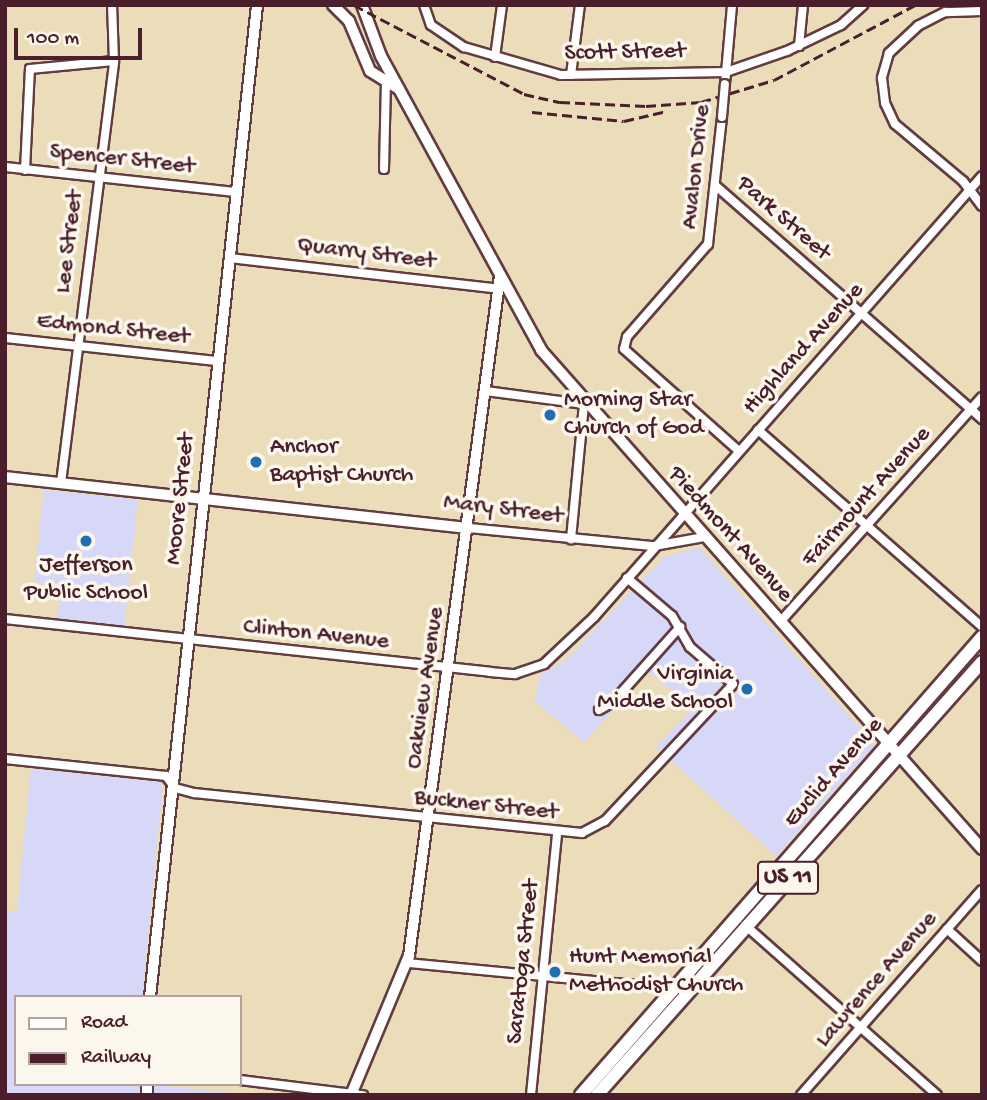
<!DOCTYPE html>
<html>
<head>
<meta charset="utf-8">
<style>
  body { margin:0 }
  #map { position:relative; width:987px; height:1100px; overflow:hidden; background:#ebddba; font-family:"Gochi Hand",sans-serif }
  div>[style] { position:absolute }
  [style*='--x'] { left:calc(var(--x)*1px); top:calc(var(--y)*1px); width:calc(var(--w)*1px); rotate:calc(var(--a)*1deg) }
  .built>* { inset:0; background:#d7d7f8 }
  .roads { filter:drop-shadow(2px 0 #623c40) drop-shadow(-2px 0 #623c40) drop-shadow(0 2px #623c40) drop-shadow(0 -2px #623c40) }
  .street>* { height:8px; margin:-4px; padding:0 4px; transform-origin:4px; border-radius:4px; background:#fff }
  .secondary>* { height:10px; margin:-5px; padding:0 5px; transform-origin:5px; border-radius:5px; background:#fff }
  .primary>* { height:12px; margin:-6px; padding:0 6px; transform-origin:6px; border-radius:6px; background:#fff }
  .rail>* { height:2.5px; margin-top:-1.25px; transform-origin:0; background:repeating-linear-gradient(90deg,#4a1f2b 0 10px,transparent 0 15px) }
  .bridges { filter:drop-shadow(2px 0 #623c40) drop-shadow(-2px 0 #623c40) drop-shadow(0 2px #623c40) drop-shadow(0 -2px #623c40) }
  .street-bridge>* { height:8px; margin:-4px; padding:0 4px; transform-origin:4px; border-radius:4px; background:#fff }
  .dots>* { width:19px; height:19px; translate:-50% -50%; box-sizing:border-box; border:4px solid #fbf7ec; border-radius:50% }
  span { translate:-50% -50%; white-space:nowrap; text-align:center; line-height:1.15; -webkit-text-stroke:7px #fbf7ec; paint-order:stroke }
  .shield-label span { padding:2px 5px; background:#fbf7ec; border:2px solid; border-radius:5px; -webkit-text-stroke-width:0 }
  .shield-label { font-size:23px; color:#4a1f2b; font-weight:700 }
  .street-label { font-size:24px; color:#4a1f2b }
  .poi-label { font-size:24px; color:#4a1f2b }
  .left { translate:0 -50%; text-align:left }
  .right { translate:-100% -50%; text-align:right }
  .frame { position:absolute; inset:0; border:7px solid #4a1f2b; pointer-events:none }
  .legend { position:absolute; left:14px; top:995px; width:228px; height:91px; box-sizing:border-box; background:#fbf7ec; border:2px solid #b4a19f; margin:0; padding:9px 12px; list-style:none; font-size:21px; color:#4a1f2b }
  .legend li { display:flex; align-items:center; gap:14px; height:35px }
  .legend b { width:35px; border:2px solid #b4a19f }
  .scale { position:absolute; left:14px; top:28px; width:128px; height:32px; box-sizing:border-box; border:4px solid #4a1f2b; border-top:0; padding-left:9px; font-size:21px; line-height:24px; white-space:nowrap; color:#4a1f2b; -webkit-text-stroke:5px #fbf7ec; paint-order:stroke }
</style>
</head>
<body>
<div id="map">
  <div class="built">
    <div style="clip-path:polygon(44px 490px,138px 500px,124px 629px,57px 621px,61px 585px,34px 582px)"></div>
    <div style="clip-path:polygon(699px 547px,875px 745px,776px 856px,656px 747px,693px 708px,649px 672px,584px 742px,535px 702px,540px 675px,565px 661px,663px 558px)"></div>
    <div style="clip-path:polygon(31px 769px,163px 782px,142px 997px,16px 997px,16px 1084px,143px 1084px,254px 1095px,5px 1095px,5px 911px,17px 912px)"></div>
  </div>
  <div class="roads">
    <div class="street">
      <div style="--x:424;--y:5;--w:21;--a:71"></div>
      <div style="--x:431;--y:25;--w:40;--a:34"></div>
      <div style="--x:464;--y:47;--w:101;--a:16.1"></div>
      <div style="--x:561;--y:75;--w:165;--a:-1"></div>
      <div style="--x:726;--y:72;--w:65;--a:-19"></div>
      <div style="--x:787;--y:51;--w:60;--a:-25.7"></div>
      <div style="--x:841;--y:25;--w:30;--a:-42"></div>
      <div style="--x:982;--y:11;--w:37;--a:178"></div>
      <div style="--x:945;--y:12;--w:30;--a:153"></div>
      <div style="--x:918;--y:26;--w:40;--a:137"></div>
      <div style="--x:889;--y:53;--w:26;--a:106"></div>
      <div style="--x:882;--y:78;--w:25;--a:83"></div>
      <div style="--x:885;--y:103;--w:23;--a:65"></div>
      <div style="--x:895;--y:124;--w:89;--a:40"></div>
      <div style="--x:963;--y:181;--w:31;--a:53"></div>
      <div style="--x:799;--y:46;--w:41;--a:-84.4"></div>
      <div style="--x:495;--y:57;--w:52;--a:-82.3"></div>
      <div style="--x:571;--y:75;--w:71;--a:-82.7"></div>
      <div style="--x:725;--y:84;--w:79;--a:-84.9"></div>
      <div style="--x:722;--y:117;--w:128;--a:96.3"></div>
      <div style="--x:708;--y:244;--w:123;--a:131.1"></div>
      <div style="--x:627;--y:337;--w:12;--a:104"></div>
      <div style="--x:624;--y:349;--w:154;--a:41.6"></div>
      <div style="--x:5;--y:167;--w:232;--a:6.2"></div>
      <div style="--x:384;--y:169;--w:87;--a:-88.7"></div>
      <div style="--x:25;--y:170;--w:101;--a:-87.2"></div>
      <div style="--x:30;--y:69;--w:84;--a:-5.4"></div>
      <div style="--x:716;--y:186;--w:354;--a:41.2"></div>
      <div style="--x:229;--y:258;--w:272;--a:6.5"></div>
      <div style="--x:5;--y:338;--w:213;--a:6.2"></div>
      <div style="--x:486;--y:391;--w:99;--a:7.6"></div>
      <div style="--x:584;--y:404;--w:136;--a:95.5"></div>
      <div style="--x:758;--y:430;--w:298;--a:41.3"></div>
      <div style="--x:61;--y:483;--w:425;--a:-82.8"></div>
      <div style="--x:114;--y:61;--w:56;--a:-92"></div>
      <div style="--x:469;--y:528;--w:186;--a:5.6"></div>
      <div style="--x:654;--y:546;--w:51;--a:-10.2"></div>
      <div style="--x:5;--y:619;--w:488;--a:6.2"></div>
      <div style="--x:490;--y:672;--w:25;--a:5"></div>
      <div style="--x:515;--y:674;--w:31;--a:-19"></div>
      <div style="--x:544;--y:664;--w:69;--a:-43.2"></div>
      <div style="--x:594;--y:617;--w:587;--a:-48.66"></div>
      <div style="--x:780;--y:622;--w:302;--a:-48.1"></div>
      <div style="--x:599;--y:710;--w:16;--a:-30"></div>
      <div style="--x:613;--y:702;--w:101;--a:-48.2"></div>
      <div style="--x:5;--y:759;--w:162;--a:6"></div>
      <div style="--x:166;--y:776;--w:15;--a:53"></div>
      <div style="--x:175;--y:788;--w:20;--a:15"></div>
      <div style="--x:194;--y:793;--w:390;--a:5.9"></div>
      <div style="--x:582;--y:833;--w:26;--a:-28"></div>
      <div style="--x:605;--y:821;--w:187;--a:-46.9"></div>
      <div style="--x:733;--y:684;--w:57;--a:-139.3"></div>
      <div style="--x:690;--y:647;--w:36;--a:-120"></div>
      <div style="--x:672;--y:616;--w:59;--a:-139.8"></div>
      <div style="--x:745;--y:925;--w:256;--a:41.5"></div>
      <div style="--x:947;--y:929;--w:47;--a:42.4"></div>
      <div style="--x:408;--y:963;--w:282;--a:5.5"></div>
      <div style="--x:240;--y:1080;--w:124;--a:7"></div>
      <div style="--x:531;--y:1095;--w:263;--a:-84.3"></div>
      <div style="--x:801;--y:1095;--w:273;--a:-48.6"></div>
    </div>
    <div class="secondary">
      <div style="--x:333;--y:5;--w:23;--a:45"></div>
      <div style="--x:349;--y:21;--w:54;--a:67.2"></div>
      <div style="--x:370;--y:71;--w:34;--a:32"></div>
      <div style="--x:362;--y:5;--w:54;--a:69.6"></div>
      <div style="--x:381;--y:56;--w:335;--a:61.4"></div>
      <div style="--x:541;--y:350;--w:666;--a:48.53"></div>
      <div style="--x:5;--y:477;--w:467;--a:6.3"></div>
      <div style="--x:150;--y:997;--w:998;--a:-83.84"></div>
      <div style="--x:147;--y:1095;--w:11;--a:-90"></div>
      <div style="--x:351;--y:1095;--w:151;--a:-67.4"></div>
      <div style="--x:409;--y:956;--w:686;--a:-82.38"></div>
    </div>
    <div class="primary">
      <div style="--x:581;--y:1095;--w:609;--a:-48.8"></div>
      <div style="--x:597;--y:1095;--w:579;--a:-48.36"></div>
    </div>
  </div>
  <div class="rail">
    <div style="--x:354;--y:5;--w:192;--a:27.6"></div>
    <div style="--x:524;--y:94;--w:37;--a:13"></div>
    <div style="--x:560;--y:102;--w:86;--a:2.7"></div>
    <div style="--x:646;--y:106;--w:55;--a:-4.2"></div>
    <div style="--x:701;--y:102;--w:76;--a:-16.8"></div>
    <div style="--x:774;--y:80;--w:160;--a:-28"></div>
    <div style="--x:532;--y:112;--w:92;--a:5.6"></div>
    <div style="--x:624;--y:121;--w:44;--a:-13.1"></div>
  </div>
  <div class="bridges">
    <div class="street-bridge">
      <div style="--x:722;--y:117;--w:33;--a:-85"></div>
    </div>
  </div>
  <div class="dots">
    <div style="left:550px;top:415px;background:#1f6fb2"></div>
    <div style="left:256px;top:462px;background:#1f6fb2"></div>
    <div style="left:86px;top:541px;background:#1f6fb2"></div>
    <div style="left:747px;top:689px;background:#1f6fb2"></div>
    <div style="left:555px;top:972px;background:#1f6fb2"></div>
  </div>
  <div class="shield-label">
    <span style="left:788px;top:878px">US 11</span>
  </div>
  <div class="street-label">
    <span style="left:625px;top:53px;rotate:-1deg">Scott Street</span>
    <span style="left:122px;top:160px;rotate:6deg">Spencer Street</span>
    <span style="left:697px;top:167px;rotate:-84deg">Avalon Drive</span>
    <span style="left:783px;top:219px;rotate:41deg">Park Street</span>
    <span style="left:70px;top:242px;rotate:-83deg">Lee Street</span>
    <span style="left:366px;top:254px;rotate:7deg">Quarry Street</span>
    <span style="left:113px;top:330px;rotate:6deg">Edmond Street</span>
    <span style="left:804px;top:349px;rotate:-48deg">Highland Avenue</span>
    <span style="left:867px;top:497px;rotate:-48deg">Fairmount Avenue</span>
    <span style="left:181px;top:499px;rotate:-84deg">Moore Street</span>
    <span style="left:503px;top:510px;rotate:7deg">Mary Street</span>
    <span style="left:730px;top:535px;rotate:48deg">Piedmont Avenue</span>
    <span style="left:316px;top:635px;rotate:6deg">Clinton Avenue</span>
    <span style="left:426px;top:688px;rotate:-82deg">Oakview Avenue</span>
    <span style="left:834px;top:773px;rotate:-49deg">Euclid Avenue</span>
    <span style="left:486px;top:806px;rotate:6deg">Buckner Street</span>
    <span style="left:524px;top:962px;rotate:-84deg">Saratoga Street</span>
    <span style="left:877px;top:980px;rotate:-49deg">Lawrence Avenue</span>
  </div>
  <div class="poi-label">
    <span class="left" style="left:564px;top:415px">Morning Star<br>Church of God</span>
    <span class="left" style="left:270px;top:462px">Anchor<br>Baptist Church</span>
    <span style="left:86px;top:580px">Jefferson<br>Public School</span>
    <span class="right" style="left:733px;top:689px">Virginia<br>Middle School</span>
    <span class="left" style="left:569px;top:972px">Hunt Memorial<br>Methodist Church</span>
  </div>
  <div class="frame"></div>
  <ul class="legend">
  <li><b style="height:9px;background:#fff"></b>Road</li>
  <li><b style="height:9px;background:#4a1f2b"></b>Railway</li>
  </ul>
  <div class="scale">100 m</div>
</div>
</body>
</html>
